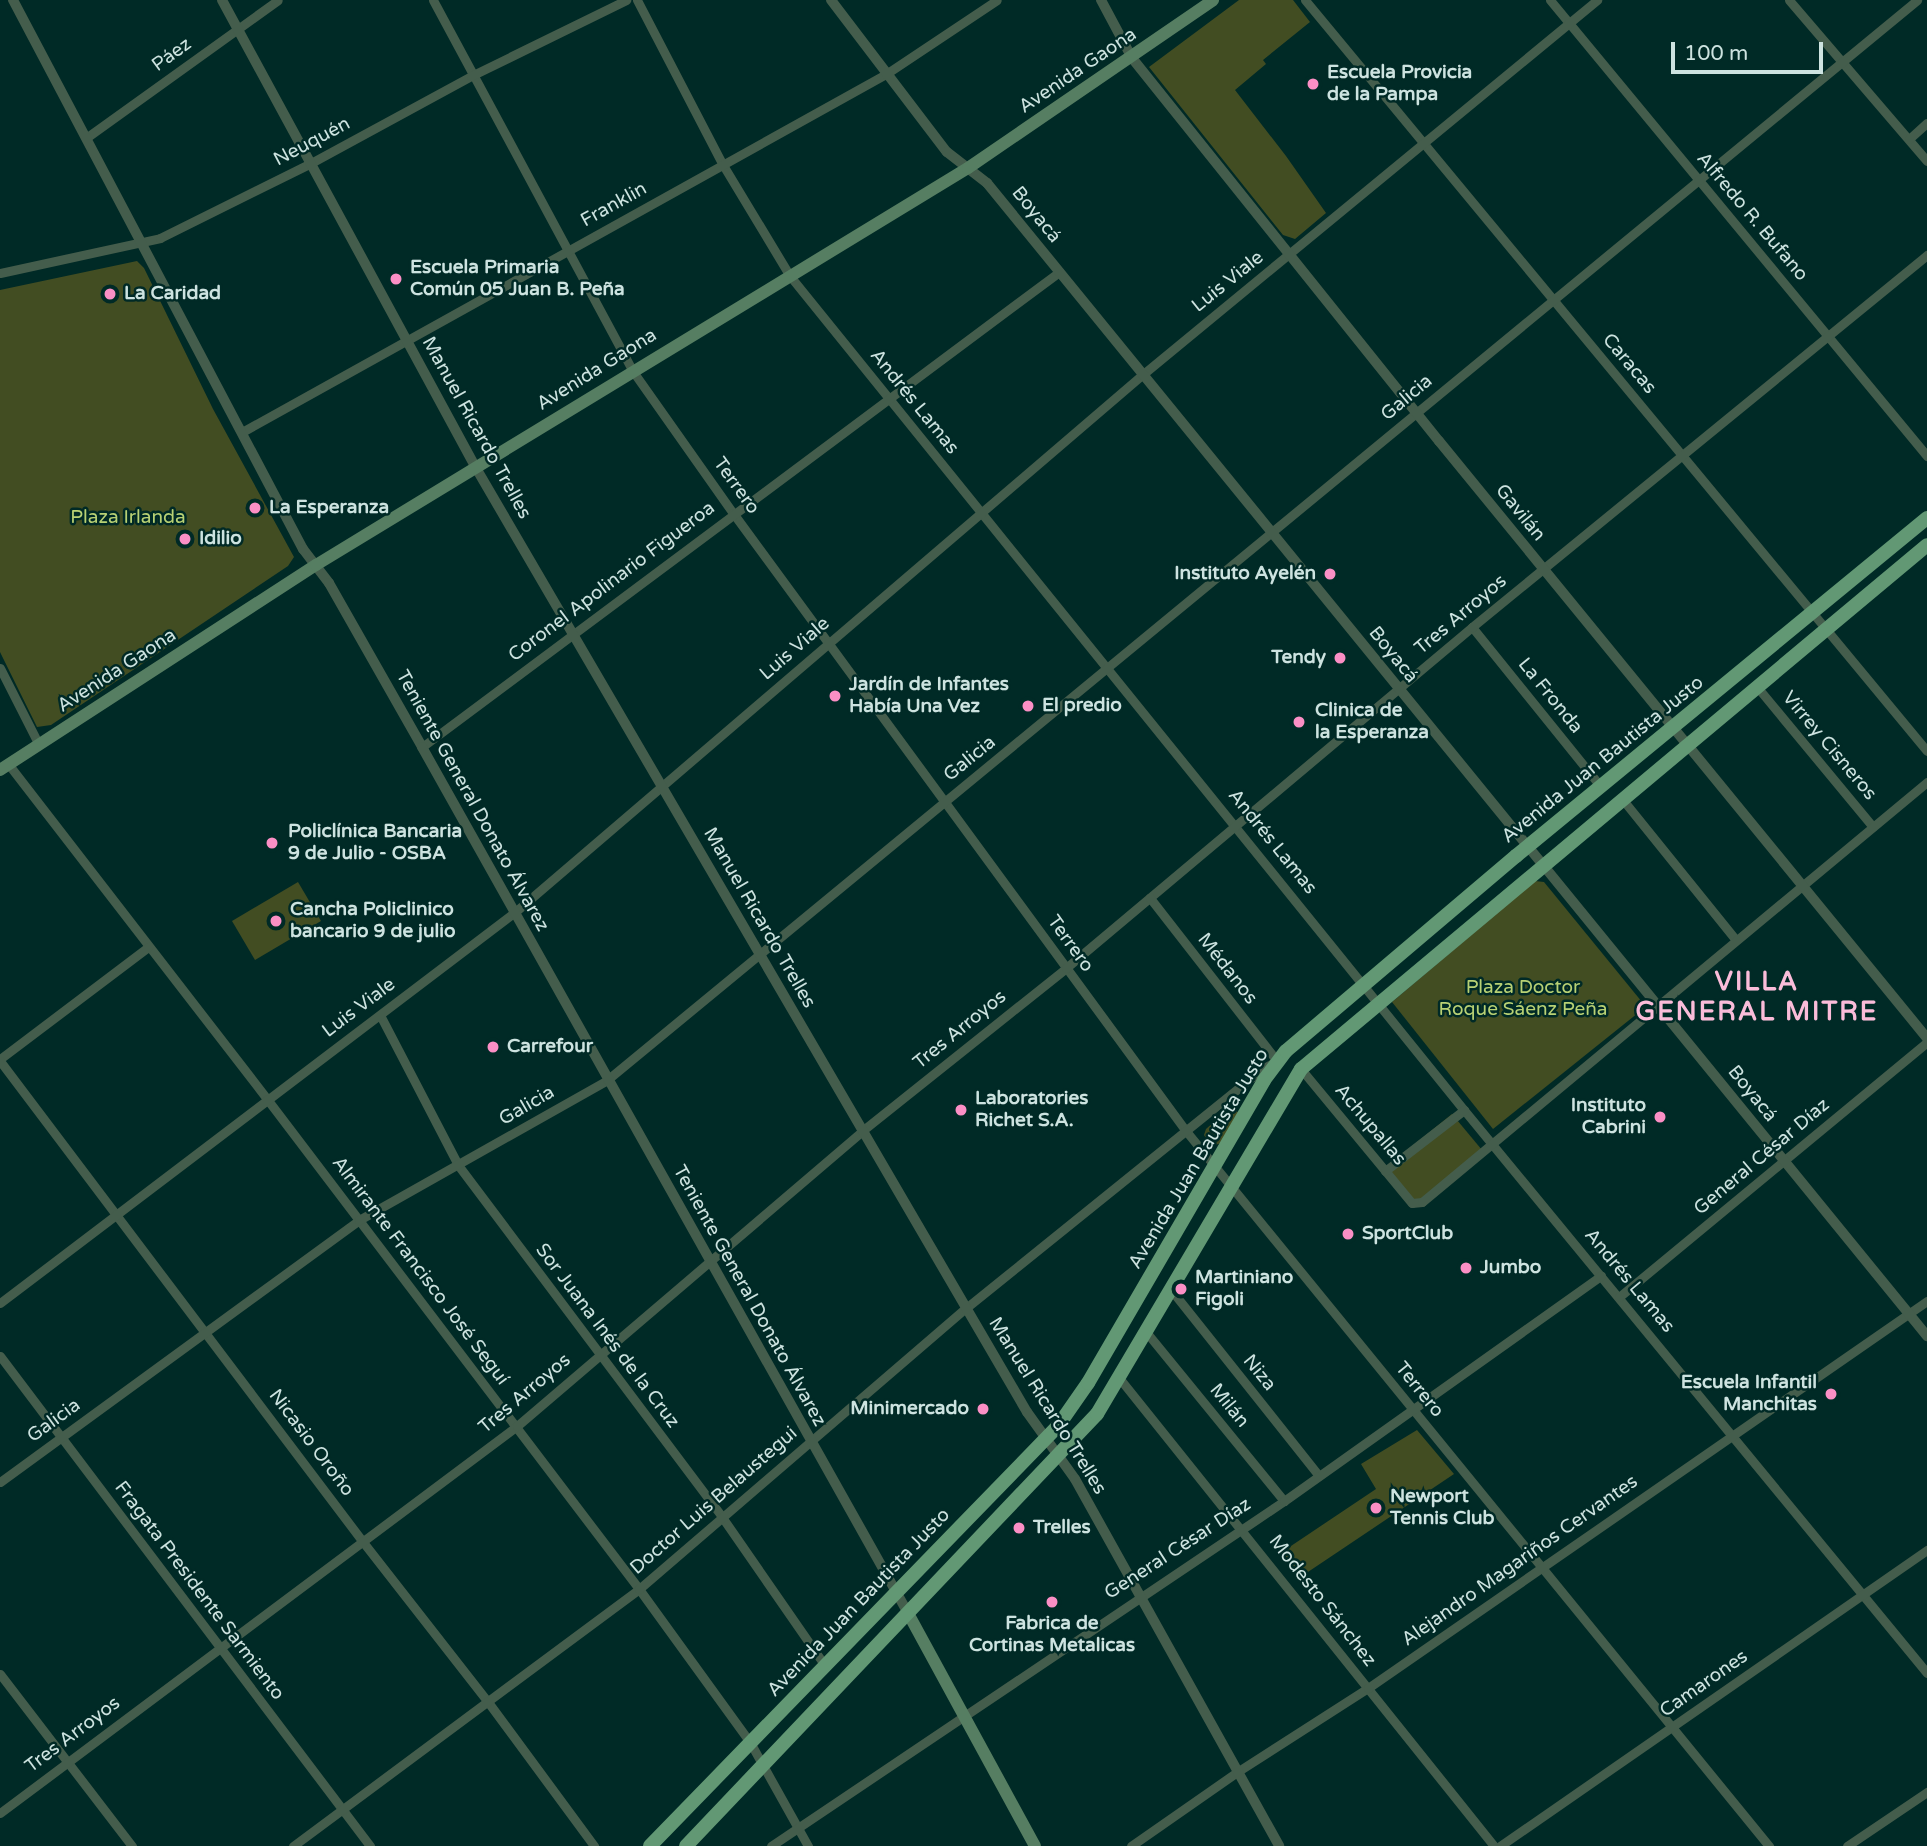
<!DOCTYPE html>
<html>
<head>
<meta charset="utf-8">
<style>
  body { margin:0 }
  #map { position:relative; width:1927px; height:1846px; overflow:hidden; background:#002a26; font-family:"Varela Round",sans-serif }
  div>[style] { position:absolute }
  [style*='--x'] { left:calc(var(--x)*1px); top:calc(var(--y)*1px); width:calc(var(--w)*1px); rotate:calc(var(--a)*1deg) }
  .green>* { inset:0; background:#424d22 }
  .minor>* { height:9px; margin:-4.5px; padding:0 4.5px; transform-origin:4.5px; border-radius:4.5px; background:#445d4c }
  .tertiary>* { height:10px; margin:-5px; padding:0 5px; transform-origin:5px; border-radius:5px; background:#445d4c }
  .secondary>* { height:12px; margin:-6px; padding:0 6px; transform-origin:6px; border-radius:6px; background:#567e62 }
  .primary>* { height:14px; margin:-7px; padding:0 7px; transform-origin:7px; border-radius:7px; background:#629874 }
  .dots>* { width:19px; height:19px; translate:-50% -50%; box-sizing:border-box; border:4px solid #002a26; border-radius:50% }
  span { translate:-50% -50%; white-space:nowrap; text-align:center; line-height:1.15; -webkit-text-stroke:5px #002a26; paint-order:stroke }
  .street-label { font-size:19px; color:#cde3e0 }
  .poi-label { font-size:19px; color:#cde3e0; font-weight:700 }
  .left { translate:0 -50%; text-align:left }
  .right { translate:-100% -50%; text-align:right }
  .park-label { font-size:19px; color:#b8d174 }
  .district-label { font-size:26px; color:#fabcd9; font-weight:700; letter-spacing:2px }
  .scale { position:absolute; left:1671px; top:42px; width:152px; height:32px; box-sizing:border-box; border:4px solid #cde3e0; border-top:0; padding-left:9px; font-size:21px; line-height:24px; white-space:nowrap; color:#cde3e0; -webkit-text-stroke:5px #002a26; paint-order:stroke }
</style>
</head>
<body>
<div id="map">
  <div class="green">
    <div style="clip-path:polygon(1239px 0,1293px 0,1310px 22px,1263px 60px,1266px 64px,1235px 90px,1286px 156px,1326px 213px,1295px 239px,1283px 235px,1149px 67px)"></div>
    <div style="clip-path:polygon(137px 261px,144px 268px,213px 409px,294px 557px,288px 566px,51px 725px,37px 727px,0 652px,0 290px)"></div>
    <div style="clip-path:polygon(1535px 881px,1544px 882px,1642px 1002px,1643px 1009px,1493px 1129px,1392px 1002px)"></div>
    <div style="clip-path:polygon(298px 882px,321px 921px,255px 960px,232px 921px)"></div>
    <div style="clip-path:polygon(1231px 1107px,1239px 1113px,1222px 1143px,1211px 1146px,1204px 1135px,1206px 1129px)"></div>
    <div style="clip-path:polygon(1452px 1114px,1482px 1150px,1415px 1204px,1385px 1168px)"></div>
    <div style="clip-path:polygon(1417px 1430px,1454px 1474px,1302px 1576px,1282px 1552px,1376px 1489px,1361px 1464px)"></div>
  </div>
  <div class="minor">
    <div style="--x:433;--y:0;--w:420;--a:61.7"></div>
    <div style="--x:632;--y:370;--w:175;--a:54.8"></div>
    <div style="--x:733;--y:513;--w:766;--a:53.76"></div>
    <div style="--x:1186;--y:1131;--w:923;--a:50.81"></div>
    <div style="--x:637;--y:0;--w:186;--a:62.5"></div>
    <div style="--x:723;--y:165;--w:130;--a:58.9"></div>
    <div style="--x:790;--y:276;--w:1072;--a:51.06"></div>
    <div style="--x:1464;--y:1110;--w:729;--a:50.57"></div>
    <div style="--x:1305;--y:0;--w:975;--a:50.37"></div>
    <div style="--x:1550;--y:0;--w:592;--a:50.42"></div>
    <div style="--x:1789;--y:0;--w:212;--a:49.4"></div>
    <div style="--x:86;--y:138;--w:236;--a:-35.7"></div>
    <div style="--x:1909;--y:139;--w:24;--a:-42"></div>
    <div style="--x:0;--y:273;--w:164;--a:-12.3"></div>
    <div style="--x:160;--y:238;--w:169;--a:-26.4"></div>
    <div style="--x:311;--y:163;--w:182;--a:-28.5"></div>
    <div style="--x:471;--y:76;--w:173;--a:-26.1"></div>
    <div style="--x:242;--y:432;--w:737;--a:-29.07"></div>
    <div style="--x:886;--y:74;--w:133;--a:-33.7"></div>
    <div style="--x:1472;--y:627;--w:206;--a:51.1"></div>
    <div style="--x:0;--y:668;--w:86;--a:63.1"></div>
    <div style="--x:1758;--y:688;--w:180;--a:50.4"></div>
    <div style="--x:422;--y:747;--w:795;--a:-36.71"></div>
    <div style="--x:9;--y:765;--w:422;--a:52.3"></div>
    <div style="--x:267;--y:1099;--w:615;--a:52.79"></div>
    <div style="--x:639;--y:1589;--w:191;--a:54.1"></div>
    <div style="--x:751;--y:1744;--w:117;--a:60.8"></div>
    <div style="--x:1623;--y:800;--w:179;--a:51.1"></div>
    <div style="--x:380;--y:1015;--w:169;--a:62.5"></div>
    <div style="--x:458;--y:1165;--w:440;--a:53.1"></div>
    <div style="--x:722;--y:1517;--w:181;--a:55.3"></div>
    <div style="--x:0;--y:1059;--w:186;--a:-37.1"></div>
    <div style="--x:0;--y:1061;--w:603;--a:52.96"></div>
    <div style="--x:363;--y:1542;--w:203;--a:52"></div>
    <div style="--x:488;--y:1702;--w:179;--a:53.6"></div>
    <div style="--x:1301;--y:1069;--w:174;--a:50.4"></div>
    <div style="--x:1412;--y:1203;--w:10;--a:-6"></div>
    <div style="--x:1422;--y:1202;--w:657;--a:-39.75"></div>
    <div style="--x:1385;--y:1171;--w:100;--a:-37.7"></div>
    <div style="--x:1172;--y:1291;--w:236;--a:51.5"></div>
    <div style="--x:1619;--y:1297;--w:400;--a:-39.6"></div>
    <div style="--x:0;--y:1303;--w:647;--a:-37.21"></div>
    <div style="--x:515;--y:912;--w:826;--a:-40.58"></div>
    <div style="--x:1142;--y:375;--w:590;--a:-39.49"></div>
    <div style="--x:1147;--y:1333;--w:217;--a:50.8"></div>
    <div style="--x:0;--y:1356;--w:614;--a:52.94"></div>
    <div style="--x:1120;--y:1379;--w:598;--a:51.31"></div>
    <div style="--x:0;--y:1482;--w:444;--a:-36.1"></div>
    <div style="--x:359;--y:1220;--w:285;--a:-29.4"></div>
    <div style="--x:607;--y:1080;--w:1698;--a:-39.5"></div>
    <div style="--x:0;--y:1674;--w:217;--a:52.5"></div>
    <div style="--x:0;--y:1813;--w:646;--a:-36.82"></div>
    <div style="--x:517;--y:1426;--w:454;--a:-40.5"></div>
    <div style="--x:862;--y:1131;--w:261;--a:-38.6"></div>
    <div style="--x:1066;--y:968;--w:530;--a:-40.03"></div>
    <div style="--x:1472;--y:627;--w:588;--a:-39.27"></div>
    <div style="--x:293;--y:1846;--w:431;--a:-36.6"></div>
    <div style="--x:639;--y:1589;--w:431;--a:-40.7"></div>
    <div style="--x:966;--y:1308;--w:380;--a:-38.9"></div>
    <div style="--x:1262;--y:1069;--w:17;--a:-28"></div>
    <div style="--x:1277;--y:1061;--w:207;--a:-127.9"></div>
    <div style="--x:771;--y:1846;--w:618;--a:-33.92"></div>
    <div style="--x:1284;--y:1501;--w:389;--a:-35.4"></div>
    <div style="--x:1131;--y:1846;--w:129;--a:-34.9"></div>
    <div style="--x:1237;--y:1772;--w:156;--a:-32.7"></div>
    <div style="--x:1368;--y:1688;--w:680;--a:-34.7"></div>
    <div style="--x:1500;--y:1846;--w:520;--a:-34.73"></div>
    <div style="--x:1847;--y:1846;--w:97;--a:-34"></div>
  </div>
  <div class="tertiary">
    <div style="--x:13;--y:0;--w:621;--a:62.16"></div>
    <div style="--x:303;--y:549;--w:43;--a:52.6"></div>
    <div style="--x:329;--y:583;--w:189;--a:60.4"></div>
    <div style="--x:422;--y:747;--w:995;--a:60.7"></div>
    <div style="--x:222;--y:0;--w:532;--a:61.51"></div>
    <div style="--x:476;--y:468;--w:1093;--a:59.73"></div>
    <div style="--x:1027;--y:1412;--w:82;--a:54.4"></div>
    <div style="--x:1075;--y:1479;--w:420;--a:60.9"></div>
    <div style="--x:831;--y:0;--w:191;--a:52.7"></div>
    <div style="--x:947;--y:152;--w:51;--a:37.8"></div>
    <div style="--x:987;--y:183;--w:1488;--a:50.81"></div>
    <div style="--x:1101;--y:0;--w:66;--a:61.9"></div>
    <div style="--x:1132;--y:58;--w:491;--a:51.3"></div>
    <div style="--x:1439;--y:441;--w:771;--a:50.74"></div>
  </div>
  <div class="secondary">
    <div style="--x:0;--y:770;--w:377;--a:-33"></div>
    <div style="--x:316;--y:565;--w:763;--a:-31.34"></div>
    <div style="--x:968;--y:168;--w:297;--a:-34.4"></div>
    <div style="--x:909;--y:1615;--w:263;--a:61.4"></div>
  </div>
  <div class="primary">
    <div style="--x:650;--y:1846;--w:586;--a:-45.83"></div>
    <div style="--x:1058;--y:1426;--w:52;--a:-55.1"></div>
    <div style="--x:1088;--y:1383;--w:350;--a:-59.8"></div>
    <div style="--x:1264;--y:1080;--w:36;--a:-53"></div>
    <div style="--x:1286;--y:1051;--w:302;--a:-40.3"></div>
    <div style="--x:1516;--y:856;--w:532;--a:-39.43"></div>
    <div style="--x:686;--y:1846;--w:596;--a:-46.43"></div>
    <div style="--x:1097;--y:1414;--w:401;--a:-59.4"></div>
    <div style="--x:1301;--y:1069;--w:816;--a:-39.93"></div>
  </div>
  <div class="dots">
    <div style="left:1313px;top:84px;background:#fb8fc5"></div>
    <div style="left:396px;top:279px;background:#fb8fc5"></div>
    <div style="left:110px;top:294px;background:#fb8fc5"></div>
    <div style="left:255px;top:508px;background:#fb8fc5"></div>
    <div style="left:185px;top:539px;background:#fb8fc5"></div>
    <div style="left:1330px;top:574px;background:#fb8fc5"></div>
    <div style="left:1340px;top:658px;background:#fb8fc5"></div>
    <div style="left:835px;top:696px;background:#fb8fc5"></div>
    <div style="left:1028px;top:706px;background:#fb8fc5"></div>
    <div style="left:1299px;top:722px;background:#fb8fc5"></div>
    <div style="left:272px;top:843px;background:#fb8fc5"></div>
    <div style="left:276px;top:921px;background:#fb8fc5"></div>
    <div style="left:493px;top:1047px;background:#fb8fc5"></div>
    <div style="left:961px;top:1110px;background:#fb8fc5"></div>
    <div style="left:1660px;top:1117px;background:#fb8fc5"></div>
    <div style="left:1348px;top:1234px;background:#fb8fc5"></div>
    <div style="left:1466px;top:1268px;background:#fb8fc5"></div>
    <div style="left:1181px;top:1289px;background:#fb8fc5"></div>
    <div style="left:1831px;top:1394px;background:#fb8fc5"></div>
    <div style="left:983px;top:1409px;background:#fb8fc5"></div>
    <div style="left:1376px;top:1508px;background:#fb8fc5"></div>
    <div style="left:1019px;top:1528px;background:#fb8fc5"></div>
    <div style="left:1052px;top:1602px;background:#fb8fc5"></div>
  </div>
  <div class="street-label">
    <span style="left:172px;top:55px;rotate:-36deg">Páez</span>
    <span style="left:1078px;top:71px;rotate:-34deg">Avenida Gaona</span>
    <span style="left:312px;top:142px;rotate:-28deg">Neuquén</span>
    <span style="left:614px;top:205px;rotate:-29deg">Franklin</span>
    <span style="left:1036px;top:215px;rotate:51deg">Boyacá</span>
    <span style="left:1752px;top:217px;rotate:50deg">Alfredo R. Bufano</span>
    <span style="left:1228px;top:282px;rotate:-39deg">Luis Viale</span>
    <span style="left:1629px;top:364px;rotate:50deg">Caracas</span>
    <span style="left:597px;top:370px;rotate:-32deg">Avenida Gaona</span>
    <span style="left:1407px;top:398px;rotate:-40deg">Galicia</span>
    <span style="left:914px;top:402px;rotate:51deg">Andrés Lamas</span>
    <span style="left:476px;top:428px;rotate:61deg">Manuel Ricardo Trelles</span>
    <span style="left:736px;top:486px;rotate:54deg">Terrero</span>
    <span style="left:1520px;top:513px;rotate:51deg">Gavilán</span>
    <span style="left:612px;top:582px;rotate:-37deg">Coronel Apolinario Figueroa</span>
    <span style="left:1461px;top:615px;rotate:-40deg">Tres Arroyos</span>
    <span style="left:795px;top:649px;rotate:-41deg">Luis Viale</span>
    <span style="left:1393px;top:655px;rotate:51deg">Boyacá</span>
    <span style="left:117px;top:671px;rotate:-33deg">Avenida Gaona</span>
    <span style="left:1550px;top:696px;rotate:51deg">La Fronda</span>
    <span style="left:1829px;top:746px;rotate:50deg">Virrey Cisneros</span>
    <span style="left:970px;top:759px;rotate:-39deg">Galicia</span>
    <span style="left:1603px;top:760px;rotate:-39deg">Avenida Juan Bautista Justo</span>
    <span style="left:472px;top:801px;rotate:61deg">Teniente General Donato Álvarez</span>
    <span style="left:1272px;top:842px;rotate:51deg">Andrés Lamas</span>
    <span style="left:759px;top:918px;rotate:60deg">Manuel Ricardo Trelles</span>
    <span style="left:1070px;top:944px;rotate:54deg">Terrero</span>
    <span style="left:1227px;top:969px;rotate:52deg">Médanos</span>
    <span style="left:359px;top:1008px;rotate:-37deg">Luis Viale</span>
    <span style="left:960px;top:1030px;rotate:-39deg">Tres Arroyos</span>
    <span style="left:1752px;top:1094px;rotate:51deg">Boyacá</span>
    <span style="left:527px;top:1106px;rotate:-30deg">Galicia</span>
    <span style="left:1370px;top:1125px;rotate:50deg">Achupallas</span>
    <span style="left:1762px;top:1157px;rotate:-40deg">General César Díaz</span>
    <span style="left:1199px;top:1159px;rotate:-59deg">Avenida Juan Bautista Justo</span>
    <span style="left:420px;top:1271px;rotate:53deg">Almirante Francisco José Seguí</span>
    <span style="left:1629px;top:1281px;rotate:50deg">Andrés Lamas</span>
    <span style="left:749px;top:1296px;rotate:61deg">Teniente General Donato Álvarez</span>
    <span style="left:607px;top:1336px;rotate:53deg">Sor Juana Inés de la Cruz</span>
    <span style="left:1259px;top:1373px;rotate:51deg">Niza</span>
    <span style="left:1419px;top:1390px;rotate:51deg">Terrero</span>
    <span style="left:525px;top:1394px;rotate:-40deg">Tres Arroyos</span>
    <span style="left:1047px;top:1406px;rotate:58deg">Manuel Ricardo Trelles</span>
    <span style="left:1229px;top:1406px;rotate:51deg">Milán</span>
    <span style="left:54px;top:1421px;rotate:-36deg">Galicia</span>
    <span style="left:311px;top:1443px;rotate:53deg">Nicasio Oroño</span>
    <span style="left:714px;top:1501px;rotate:-41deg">Doctor Luis Belaustegui</span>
    <span style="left:1178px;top:1549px;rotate:-33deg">General César Díaz</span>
    <span style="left:1520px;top:1561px;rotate:-35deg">Alejandro Magariños Cervantes</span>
    <span style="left:199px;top:1591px;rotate:53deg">Fragata Presidente Sarmiento</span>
    <span style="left:1322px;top:1601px;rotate:52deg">Modesto Sánchez</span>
    <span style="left:859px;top:1603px;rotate:-46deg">Avenida Juan Bautista Justo</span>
    <span style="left:1704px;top:1684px;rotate:-35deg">Camarones</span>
    <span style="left:73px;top:1735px;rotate:-37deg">Tres Arroyos</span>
  </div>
  <div class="poi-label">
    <span class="left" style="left:1327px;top:84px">Escuela Provicia<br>de la Pampa</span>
    <span class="left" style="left:410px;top:279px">Escuela Primaria<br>Común 05 Juan B. Peña</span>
    <span class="left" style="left:124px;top:294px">La Caridad</span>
    <span class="left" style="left:269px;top:508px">La Esperanza</span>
    <span class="left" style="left:199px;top:539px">Idilio</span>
    <span class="right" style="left:1316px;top:574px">Instituto Ayelén</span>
    <span class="right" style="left:1326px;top:658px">Tendy</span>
    <span class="left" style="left:849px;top:696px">Jardín de Infantes<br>Había Una Vez</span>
    <span class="left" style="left:1042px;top:706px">El predio</span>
    <span class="left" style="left:1315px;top:722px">Clinica de<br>la Esperanza</span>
    <span class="left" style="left:288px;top:843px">Policlínica Bancaria<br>9 de Julio - OSBA</span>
    <span class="left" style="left:290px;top:921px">Cancha Policlinico<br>bancario 9 de julio</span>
    <span class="left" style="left:507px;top:1047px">Carrefour</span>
    <span class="left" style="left:975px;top:1110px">Laboratories<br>Richet S.A.</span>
    <span class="right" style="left:1646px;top:1117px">Instituto<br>Cabrini</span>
    <span class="left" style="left:1362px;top:1234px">SportClub</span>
    <span class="left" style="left:1480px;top:1268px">Jumbo</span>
    <span class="left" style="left:1195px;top:1289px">Martiniano<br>Figoli</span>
    <span class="right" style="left:1817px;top:1394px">Escuela Infantil<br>Manchitas</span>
    <span class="right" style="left:969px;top:1409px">Minimercado</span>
    <span class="left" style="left:1390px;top:1508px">Newport<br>Tennis Club</span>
    <span class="left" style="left:1033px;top:1528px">Trelles</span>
    <span style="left:1052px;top:1635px">Fabrica de<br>Cortinas Metalicas</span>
  </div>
  <div class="park-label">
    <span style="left:128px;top:518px">Plaza Irlanda</span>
    <span style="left:1523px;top:999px">Plaza Doctor<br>Roque Sáenz Peña</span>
  </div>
  <div class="district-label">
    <span style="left:1757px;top:997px">VILLA<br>GENERAL MITRE</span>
  </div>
  <div class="scale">100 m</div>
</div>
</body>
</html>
